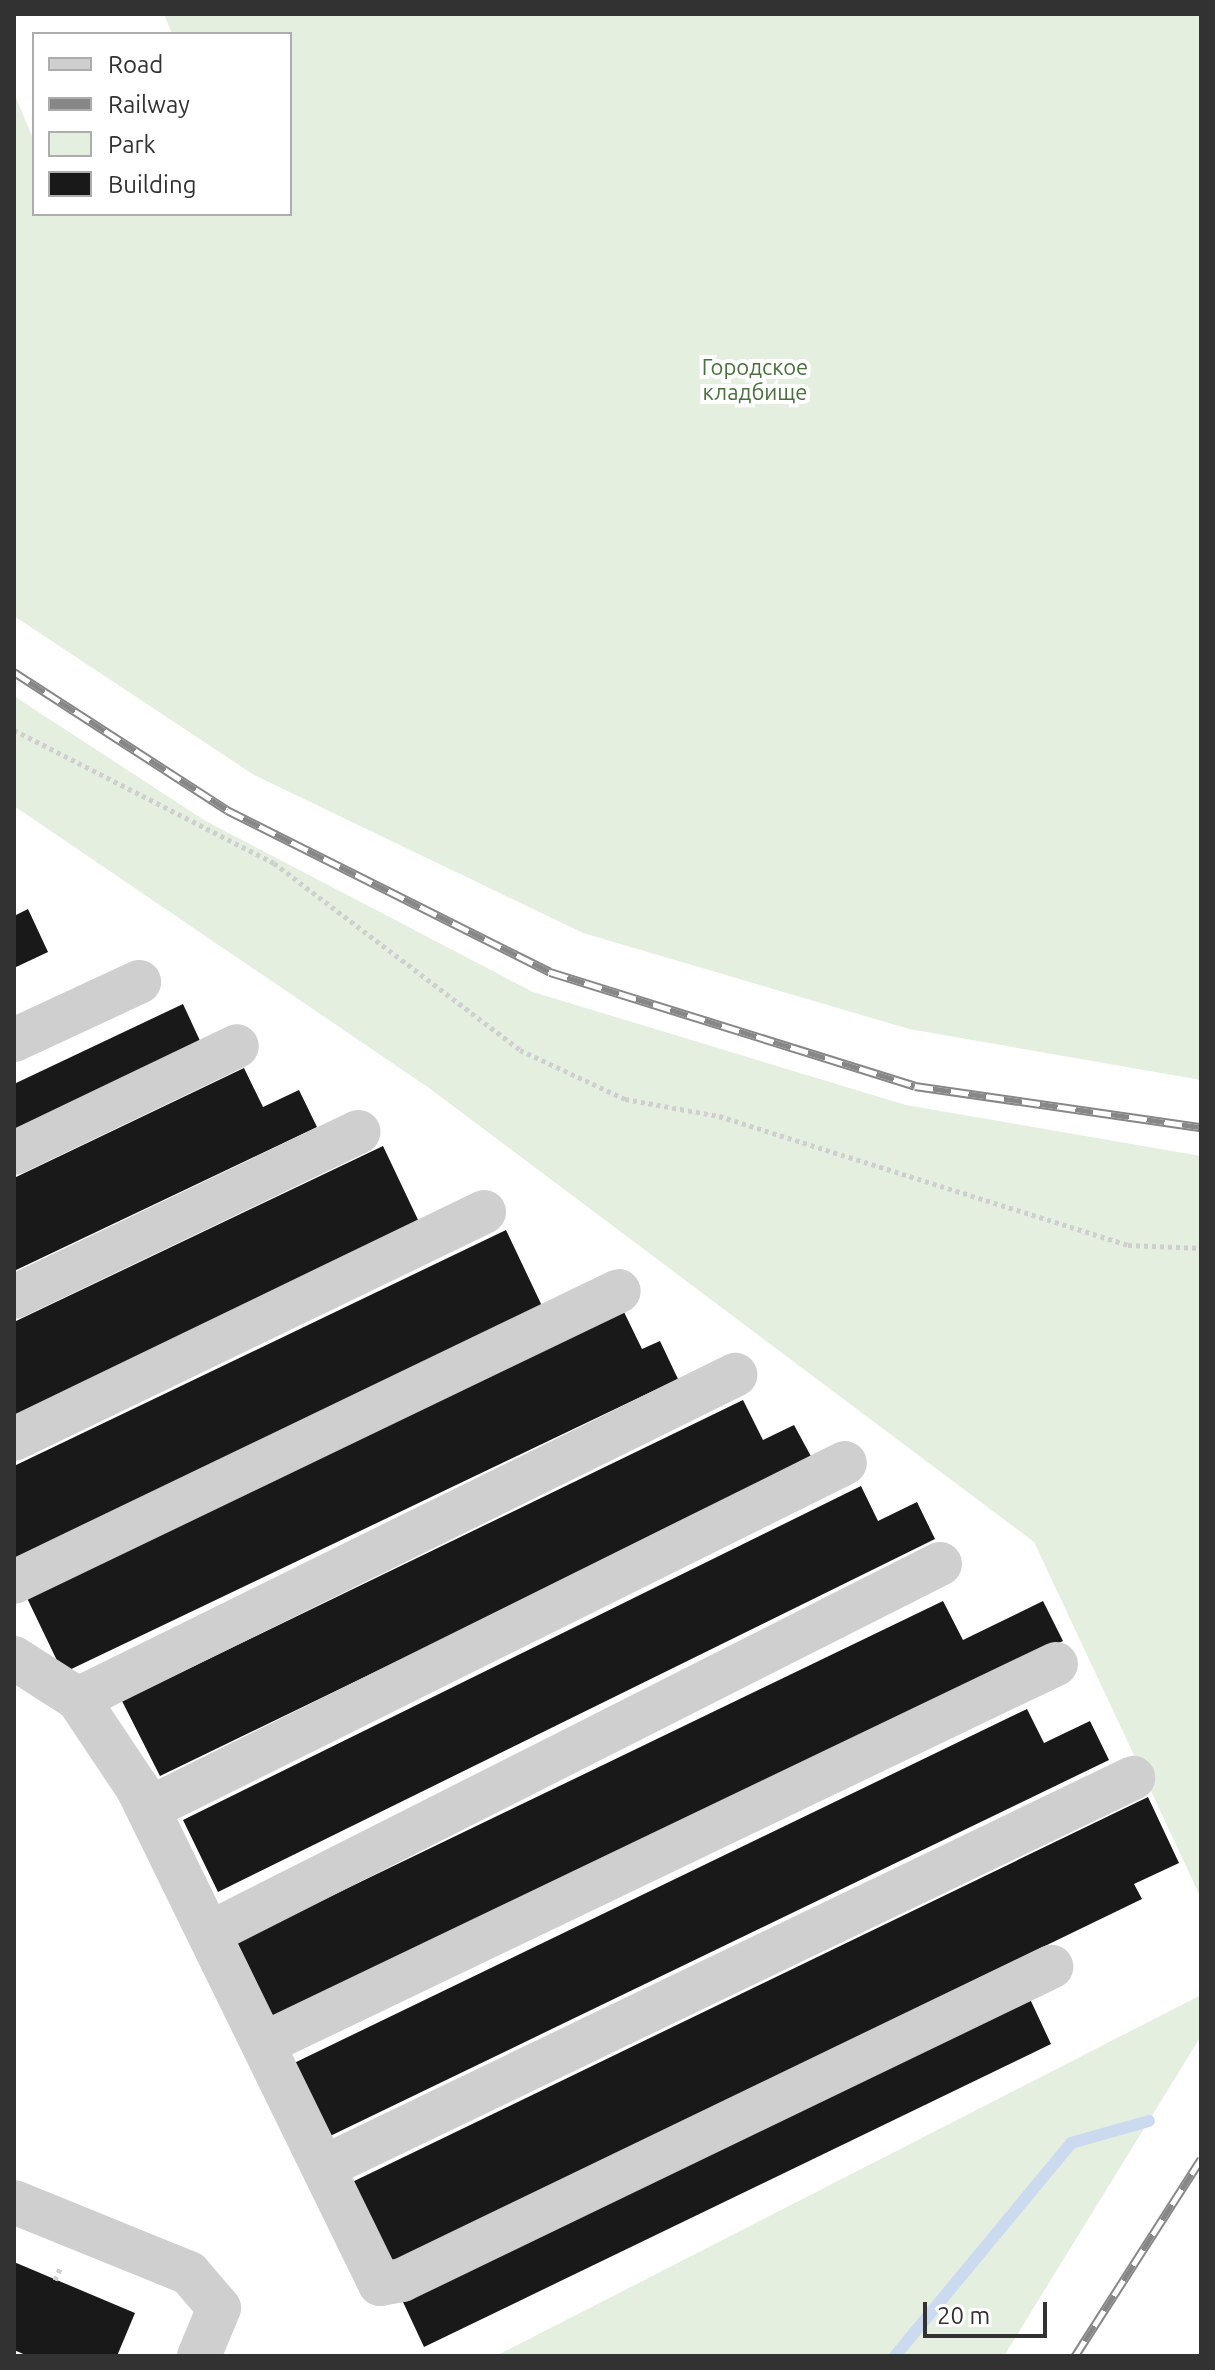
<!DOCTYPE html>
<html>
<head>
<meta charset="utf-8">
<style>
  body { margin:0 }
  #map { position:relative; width:1215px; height:2370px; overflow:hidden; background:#fff; font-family:Ubuntu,sans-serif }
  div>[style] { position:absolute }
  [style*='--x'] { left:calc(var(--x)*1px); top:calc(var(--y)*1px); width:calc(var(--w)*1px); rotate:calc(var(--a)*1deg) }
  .green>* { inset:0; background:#e5efe0 }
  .stream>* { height:12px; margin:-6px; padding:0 6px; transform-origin:6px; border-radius:6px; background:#ccdaef }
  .building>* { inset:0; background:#191919 }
  .path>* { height:5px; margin-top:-2.5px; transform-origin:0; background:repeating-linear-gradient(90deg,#cfcfcf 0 4px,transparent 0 8px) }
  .minor>* { height:44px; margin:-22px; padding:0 22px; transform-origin:22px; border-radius:22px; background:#cfcfcf }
  .rail>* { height:9px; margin-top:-4.5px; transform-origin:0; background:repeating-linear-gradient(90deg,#fff 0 18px,#878787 0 36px); box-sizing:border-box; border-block:2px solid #878787 }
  span { translate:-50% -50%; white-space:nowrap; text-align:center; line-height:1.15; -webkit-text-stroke:8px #fff; paint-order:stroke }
  .park-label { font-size:22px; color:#49703d }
  .frame { position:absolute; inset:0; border:16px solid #323232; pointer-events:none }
  .legend { position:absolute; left:32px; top:32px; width:260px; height:184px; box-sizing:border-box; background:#fff; border:2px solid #adadad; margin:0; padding:10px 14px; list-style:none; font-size:24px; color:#323232 }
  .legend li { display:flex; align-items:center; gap:16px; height:40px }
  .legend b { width:40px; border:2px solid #adadad }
  .scale { position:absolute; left:923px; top:2302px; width:124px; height:36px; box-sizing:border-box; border:4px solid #323232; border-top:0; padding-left:10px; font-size:24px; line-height:28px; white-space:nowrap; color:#323232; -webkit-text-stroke:6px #fff; paint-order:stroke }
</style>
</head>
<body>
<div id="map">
  <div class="green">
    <div style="clip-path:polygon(164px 14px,1201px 14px,1201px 1080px,909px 1029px,583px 933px,254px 775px,14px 616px,14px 93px,34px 141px,34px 214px,290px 214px,290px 34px,172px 34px)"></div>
    <div style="clip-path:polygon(14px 696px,204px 820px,533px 992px,906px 1105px,1201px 1156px,1201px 1898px,1034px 1542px,429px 1088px,14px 806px)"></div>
    <div style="clip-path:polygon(1201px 1995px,1201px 2036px,1004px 2356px,496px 2356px)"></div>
  </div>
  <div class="stream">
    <div style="--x:895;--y:2356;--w:276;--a:-50.4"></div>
    <div style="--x:1071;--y:2143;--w:81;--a:-15.8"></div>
  </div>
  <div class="building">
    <div style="clip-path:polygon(28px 909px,48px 952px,14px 968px,14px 916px)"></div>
    <div style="clip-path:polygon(183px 1004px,202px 1045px,14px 1135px,14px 1084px)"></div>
    <div style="clip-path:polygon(244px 1068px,263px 1107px,299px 1090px,317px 1127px,14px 1271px,14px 1178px)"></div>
    <div style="clip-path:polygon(383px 1146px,420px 1224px,14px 1418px,14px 1322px)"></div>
    <div style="clip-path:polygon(506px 1230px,543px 1308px,14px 1562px,14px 1466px)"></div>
    <div style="clip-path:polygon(624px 1312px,642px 1349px,660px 1341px,678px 1379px,63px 1673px,26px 1596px)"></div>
    <div style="clip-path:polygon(743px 1400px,763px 1440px,794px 1425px,813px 1460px,160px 1776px,122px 1701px)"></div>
    <div style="clip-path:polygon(861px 1486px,878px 1521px,917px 1502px,935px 1539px,218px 1892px,183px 1820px)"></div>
    <div style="clip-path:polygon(943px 1601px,963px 1640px,1043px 1601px,1063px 1641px,275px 2022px,236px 1942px)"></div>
    <div style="clip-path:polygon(1027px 1709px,1044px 1743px,1090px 1721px,1109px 1760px,326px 2138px,290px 2065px)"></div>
    <div style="clip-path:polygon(1148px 1797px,1179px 1863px,1134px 1884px,1142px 1899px,386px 2265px,346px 2185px)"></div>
    <div style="clip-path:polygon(1030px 1999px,1051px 2044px,424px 2347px,403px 2302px)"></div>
    <div style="clip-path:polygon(14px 2262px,135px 2313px,117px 2356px,28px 2356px,14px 2350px)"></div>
  </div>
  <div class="path">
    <div style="--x:14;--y:730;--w:292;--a:27.1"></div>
    <div style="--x:274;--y:863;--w:309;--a:37.2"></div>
    <div style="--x:520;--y:1050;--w:116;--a:25"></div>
    <div style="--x:625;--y:1099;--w:96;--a:10.3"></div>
    <div style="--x:719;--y:1116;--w:429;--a:17.5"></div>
    <div style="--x:1128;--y:1245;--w:73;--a:2.4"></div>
    <div style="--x:55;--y:2280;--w:15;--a:-67"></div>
  </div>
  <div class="minor">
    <div style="--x:14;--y:1040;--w:138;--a:-24.9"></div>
    <div style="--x:14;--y:1153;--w:247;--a:-25.6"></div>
    <div style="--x:14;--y:1297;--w:382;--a:-25.6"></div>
    <div style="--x:14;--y:1439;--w:522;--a:-25.78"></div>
    <div style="--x:14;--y:1582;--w:671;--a:-25.69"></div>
    <div style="--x:14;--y:1658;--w:76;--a:32.6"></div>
    <div style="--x:78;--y:1699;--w:108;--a:56.3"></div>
    <div style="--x:138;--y:1789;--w:551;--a:63.95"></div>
    <div style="--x:380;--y:2284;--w:22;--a:-10"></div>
    <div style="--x:402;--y:2280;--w:721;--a:-25.75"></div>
    <div style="--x:78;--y:1699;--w:733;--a:-26.25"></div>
    <div style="--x:148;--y:1809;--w:778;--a:-26.4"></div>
    <div style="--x:210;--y:1933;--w:818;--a:-26.82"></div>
    <div style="--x:265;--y:2043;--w:877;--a:-25.6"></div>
    <div style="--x:324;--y:2167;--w:898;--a:-25.68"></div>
    <div style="--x:14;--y:2202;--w:189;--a:22.1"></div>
    <div style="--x:189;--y:2273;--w:46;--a:49.4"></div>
    <div style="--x:219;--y:2308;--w:52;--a:112.6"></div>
  </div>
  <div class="rail">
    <div style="--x:14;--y:672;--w:254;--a:32.9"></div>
    <div style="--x:227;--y:810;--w:361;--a:26.6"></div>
    <div style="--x:550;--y:972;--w:382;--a:17.3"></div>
    <div style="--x:915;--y:1086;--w:289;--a:8.2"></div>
    <div style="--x:1075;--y:2356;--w:234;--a:-57.4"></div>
  </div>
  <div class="park-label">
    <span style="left:755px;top:379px">Городское<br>кладбище</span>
  </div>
  <div class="frame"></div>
  <ul class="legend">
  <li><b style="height:10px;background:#cfcfcf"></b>Road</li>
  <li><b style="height:10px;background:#878787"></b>Railway</li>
  <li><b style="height:22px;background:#e5efe0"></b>Park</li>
  <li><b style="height:22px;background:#191919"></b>Building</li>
  </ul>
  <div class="scale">20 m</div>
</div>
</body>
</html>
